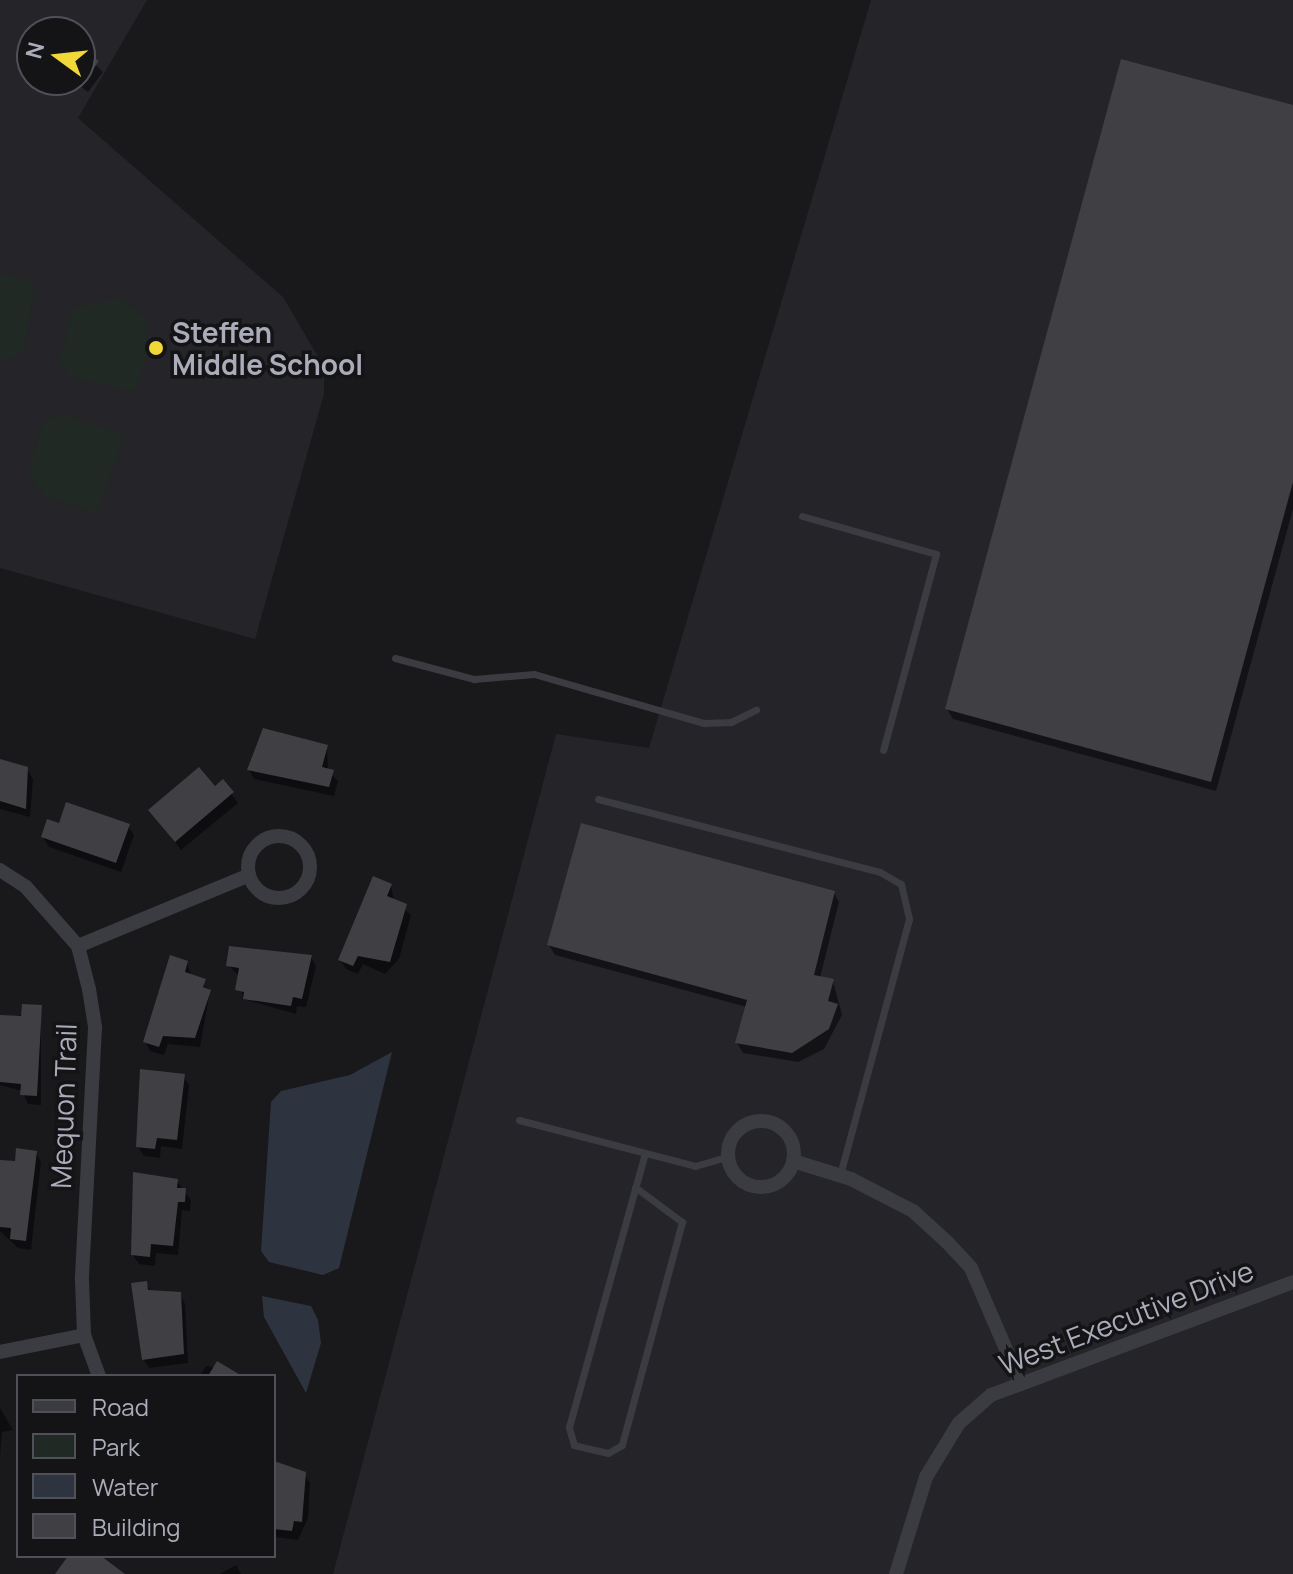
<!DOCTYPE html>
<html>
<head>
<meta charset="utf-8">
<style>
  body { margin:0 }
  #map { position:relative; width:1293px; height:1574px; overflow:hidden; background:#19181b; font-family:Manrope,sans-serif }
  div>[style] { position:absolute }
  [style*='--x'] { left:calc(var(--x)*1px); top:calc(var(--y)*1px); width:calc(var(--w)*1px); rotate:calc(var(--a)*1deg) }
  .built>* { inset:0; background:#252428 }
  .green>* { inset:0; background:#202923 }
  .water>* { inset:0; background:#2e343f }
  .shadow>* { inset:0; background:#0007 }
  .building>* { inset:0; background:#404044 }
  .service>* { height:7px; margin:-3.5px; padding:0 3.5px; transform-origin:3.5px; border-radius:3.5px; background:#3b3b42 }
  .minor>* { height:14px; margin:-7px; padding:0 7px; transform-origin:7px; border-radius:7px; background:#3b3b42 }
  .minor>.ring { margin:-7px; padding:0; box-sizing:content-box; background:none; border:14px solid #3b3b42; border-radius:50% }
  .dots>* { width:22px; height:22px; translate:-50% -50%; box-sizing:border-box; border:4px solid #141316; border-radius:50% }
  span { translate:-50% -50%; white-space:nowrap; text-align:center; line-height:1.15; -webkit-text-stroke:7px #141316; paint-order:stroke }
  .poi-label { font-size:28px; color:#abacba; font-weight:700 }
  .left { translate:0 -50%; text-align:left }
  .street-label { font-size:28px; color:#abacba }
  .legend { position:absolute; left:16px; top:1374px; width:260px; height:184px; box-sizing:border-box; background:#141316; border:2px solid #505058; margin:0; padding:10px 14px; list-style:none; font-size:24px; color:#abacba }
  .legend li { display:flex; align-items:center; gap:16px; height:40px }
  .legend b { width:40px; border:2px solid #505058 }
  .north { position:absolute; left:16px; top:16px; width:80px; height:80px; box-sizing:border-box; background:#141316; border:2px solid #505058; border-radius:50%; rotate:285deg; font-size:22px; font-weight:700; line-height:32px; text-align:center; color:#abacba }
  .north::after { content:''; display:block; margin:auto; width:28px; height:36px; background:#f2d739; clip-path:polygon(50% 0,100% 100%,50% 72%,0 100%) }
</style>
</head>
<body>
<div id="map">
  <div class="built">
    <div style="clip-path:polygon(evenodd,0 0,147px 0,78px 118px,283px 297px,324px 367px,324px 394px,255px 639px,0 568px,0 0,32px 32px,80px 32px,80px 80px,32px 80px,32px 32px)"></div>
    <div style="clip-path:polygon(871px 0,1293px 0,1293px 1574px,333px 1574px,556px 734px,649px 748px)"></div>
  </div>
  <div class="green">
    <div style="clip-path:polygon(0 274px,36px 282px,24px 348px,9px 361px,0 359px)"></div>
    <div style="clip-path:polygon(121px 298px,145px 318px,148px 354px,134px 392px,70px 376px,59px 361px,74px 308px)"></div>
    <div style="clip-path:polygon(58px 413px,125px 435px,97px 513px,45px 496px,28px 473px,42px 425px)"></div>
  </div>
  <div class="water">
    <div style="clip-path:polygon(392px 1052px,339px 1268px,323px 1275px,269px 1262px,261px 1251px,271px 1102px,281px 1091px,350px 1075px)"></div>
    <div style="clip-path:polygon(262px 1296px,311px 1306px,318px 1320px,321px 1343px,306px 1393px,264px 1317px)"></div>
  </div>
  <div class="shadow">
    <div style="clip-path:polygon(80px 50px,103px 72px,88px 92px,72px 80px,80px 80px)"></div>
    <div style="clip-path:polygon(1293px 107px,1293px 509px,1216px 791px,953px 719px,947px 709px)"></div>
    <div style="clip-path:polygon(327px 746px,328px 771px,338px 781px,334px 796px,254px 779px,249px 770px)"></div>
    <div style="clip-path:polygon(0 761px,27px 769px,33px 779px,30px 817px,0 809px)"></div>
    <div style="clip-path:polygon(223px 782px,238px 803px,181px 850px,151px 811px)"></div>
    <div style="clip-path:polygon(61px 826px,128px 826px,134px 835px,121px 872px,49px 847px,43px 837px)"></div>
    <div style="clip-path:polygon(391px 886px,394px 901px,411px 915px,399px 959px,385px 974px,363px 964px,358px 974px,346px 969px,340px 960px)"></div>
    <div style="clip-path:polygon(834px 893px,839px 902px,820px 978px,833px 981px,842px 1015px,824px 1049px,798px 1062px,743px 1053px,737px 1043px,747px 1007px,555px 955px,549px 945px)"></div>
    <div style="clip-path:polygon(311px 957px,316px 966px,306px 1007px,297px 1006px,296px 1014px,243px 999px,239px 976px,228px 965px)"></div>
    <div style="clip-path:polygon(187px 962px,191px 976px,210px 990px,200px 1047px,168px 1044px,164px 1055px,150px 1051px,145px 1041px)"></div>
    <div style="clip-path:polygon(41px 1007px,41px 1105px,28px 1104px,22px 1091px,0 1085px,0 1023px)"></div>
    <div style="clip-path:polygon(183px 1076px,189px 1085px,182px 1149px,161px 1146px,160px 1158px,144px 1156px,138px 1147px)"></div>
    <div style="clip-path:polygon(36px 1153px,41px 1162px,31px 1250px,18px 1248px,0 1231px,0 1162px,16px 1164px)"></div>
    <div style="clip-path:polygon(177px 1181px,191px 1200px,190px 1211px,182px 1210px,178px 1255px,156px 1253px,155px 1266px,139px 1264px,133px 1255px)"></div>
    <div style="clip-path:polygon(146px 1283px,151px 1292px,180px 1294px,185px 1304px,188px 1363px,149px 1368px,143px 1359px)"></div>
    <div style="clip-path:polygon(206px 1366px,228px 1370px,231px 1376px,200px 1376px)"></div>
    <div style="clip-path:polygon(0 1408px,13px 1430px,2px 1432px,0 1457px)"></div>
    <div style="clip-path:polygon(274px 1464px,304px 1474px,310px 1483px,308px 1518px,298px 1540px,275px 1537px,274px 1546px)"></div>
    <div style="clip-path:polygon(236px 1565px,241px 1574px,220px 1574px)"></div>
  </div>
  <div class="building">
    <div style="clip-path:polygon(80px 48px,99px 61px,80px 87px)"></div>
    <div style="clip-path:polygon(1121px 59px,1293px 105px,1293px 482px,1211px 782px,945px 709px)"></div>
    <div style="clip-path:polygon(263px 728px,328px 745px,322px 767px,334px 770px,329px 787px,247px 770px)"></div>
    <div style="clip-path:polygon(0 759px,28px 767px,26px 809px,0 801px)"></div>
    <div style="clip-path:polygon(199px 767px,215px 786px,223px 779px,234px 792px,175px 842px,148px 810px)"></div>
    <div style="clip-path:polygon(66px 802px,130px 824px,116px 863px,41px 837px,47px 819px,59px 823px)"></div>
    <div style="clip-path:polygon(581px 823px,835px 891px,814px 975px,834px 979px,828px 1001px,838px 1004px,829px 1029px,792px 1053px,735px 1043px,747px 1000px,547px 945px)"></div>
    <div style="clip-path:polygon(373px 876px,392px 884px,387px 896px,407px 904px,390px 962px,358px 956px,353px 966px,338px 960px)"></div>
    <div style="clip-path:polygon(229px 946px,312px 955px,302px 999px,293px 997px,291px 1006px,243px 999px,244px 992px,235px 990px,239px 968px,226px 966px)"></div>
    <div style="clip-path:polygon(170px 955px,188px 961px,185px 972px,206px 979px,203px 987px,211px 990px,195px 1038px,163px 1036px,159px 1047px,143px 1042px)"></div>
    <div style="clip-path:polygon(22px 1004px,42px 1005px,37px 1096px,20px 1095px,21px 1084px,0 1082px,0 1015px,21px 1016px)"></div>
    <div style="clip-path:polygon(140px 1069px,185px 1074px,177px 1140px,157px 1138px,155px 1149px,136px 1147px)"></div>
    <div style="clip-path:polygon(16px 1148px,37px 1151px,26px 1241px,10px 1239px,11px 1228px,0 1227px,0 1160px,15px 1161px)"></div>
    <div style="clip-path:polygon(133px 1172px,178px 1179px,177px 1188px,186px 1188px,185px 1202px,178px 1202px,173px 1246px,151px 1244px,150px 1257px,131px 1255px)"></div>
    <div style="clip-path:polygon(147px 1281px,148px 1290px,181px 1292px,184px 1354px,142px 1360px,131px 1283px)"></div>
    <div style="clip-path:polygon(217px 1361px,242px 1376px,208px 1376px)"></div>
    <div style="clip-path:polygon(274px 1461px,306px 1472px,302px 1522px,294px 1521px,292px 1531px,274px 1529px)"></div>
    <div style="clip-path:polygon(68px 1556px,101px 1556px,125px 1574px,55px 1574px)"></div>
  </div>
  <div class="service">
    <div style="--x:802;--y:516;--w:139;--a:15.8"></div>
    <div style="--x:936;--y:554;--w:203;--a:105.1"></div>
    <div style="--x:395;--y:658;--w:82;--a:14.9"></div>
    <div style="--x:474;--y:679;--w:60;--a:-4.8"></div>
    <div style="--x:534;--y:674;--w:177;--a:16.1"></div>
    <div style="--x:704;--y:723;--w:27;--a:-2"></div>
    <div style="--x:731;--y:722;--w:28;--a:-26"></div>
    <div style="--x:598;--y:799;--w:291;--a:14.5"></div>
    <div style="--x:880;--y:872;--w:24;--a:30"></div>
    <div style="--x:901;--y:884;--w:36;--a:77"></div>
    <div style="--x:909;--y:919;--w:265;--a:105.1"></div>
    <div style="--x:519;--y:1120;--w:182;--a:14.6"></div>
    <div style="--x:695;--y:1166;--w:33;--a:-16"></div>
    <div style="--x:635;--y:1187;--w:59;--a:36.7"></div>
    <div style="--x:682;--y:1222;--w:231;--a:105.1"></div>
    <div style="--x:622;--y:1445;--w:16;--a:150"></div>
    <div style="--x:608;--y:1453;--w:35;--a:-167"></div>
    <div style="--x:574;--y:1445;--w:19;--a:-106"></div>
    <div style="--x:569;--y:1427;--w:281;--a:-74.5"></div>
  </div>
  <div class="minor">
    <div class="ring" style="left:248px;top:836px;width:48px;height:48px"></div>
    <div style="--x:0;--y:870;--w:31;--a:33"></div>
    <div style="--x:26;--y:887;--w:79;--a:48.6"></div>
    <div style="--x:78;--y:946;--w:44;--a:75.7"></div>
    <div style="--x:89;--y:989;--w:39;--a:81"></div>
    <div style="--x:95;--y:1028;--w:252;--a:93"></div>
    <div style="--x:82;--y:1280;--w:55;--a:87.9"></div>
    <div style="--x:84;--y:1335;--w:44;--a:69.9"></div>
    <div style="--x:78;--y:946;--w:185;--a:-22.5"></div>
    <div class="ring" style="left:728px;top:1121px;width:52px;height:52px"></div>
    <div style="--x:793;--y:1161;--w:61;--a:17.2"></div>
    <div style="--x:851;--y:1179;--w:70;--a:27.3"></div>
    <div style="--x:913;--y:1211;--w:46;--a:42.4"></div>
    <div style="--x:947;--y:1242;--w:35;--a:47"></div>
    <div style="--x:971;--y:1268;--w:126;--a:66.7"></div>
    <div style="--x:0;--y:1352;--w:86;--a:-11.4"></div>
    <div style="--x:896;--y:1574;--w:102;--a:-72.8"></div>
    <div style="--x:926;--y:1477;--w:63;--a:-58.6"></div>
    <div style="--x:959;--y:1423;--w:43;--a:-41.2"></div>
    <div style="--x:991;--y:1395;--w:322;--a:-20.5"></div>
  </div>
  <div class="dots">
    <div style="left:156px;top:348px;background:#f2d739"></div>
  </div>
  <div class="poi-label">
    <span class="left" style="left:172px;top:348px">Steffen<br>Middle School</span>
  </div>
  <div class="street-label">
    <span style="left:63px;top:1106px;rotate:-88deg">Mequon Trail</span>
    <span style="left:1126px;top:1317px;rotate:-21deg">West Executive Drive</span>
  </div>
  <ul class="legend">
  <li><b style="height:10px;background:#3b3b42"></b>Road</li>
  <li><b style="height:22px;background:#202923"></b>Park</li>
  <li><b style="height:22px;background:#2e343f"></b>Water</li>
  <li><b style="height:22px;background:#404044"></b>Building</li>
  </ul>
  <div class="north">N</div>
</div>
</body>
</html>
